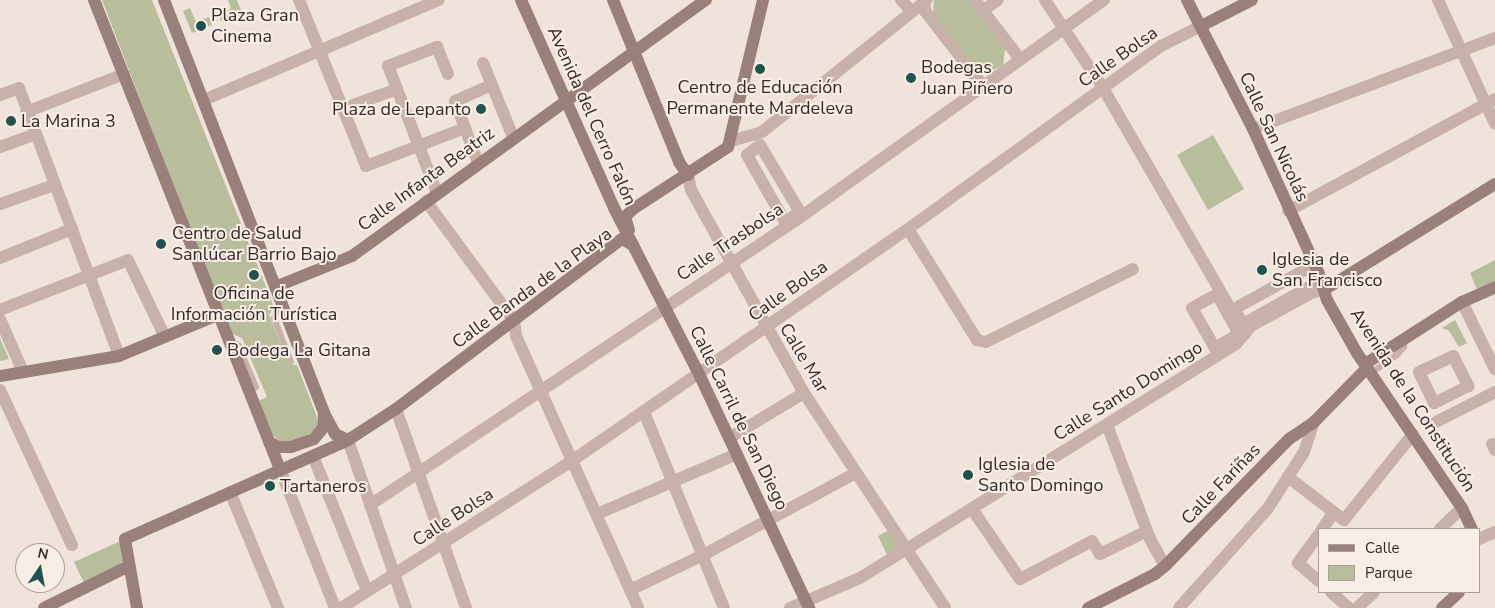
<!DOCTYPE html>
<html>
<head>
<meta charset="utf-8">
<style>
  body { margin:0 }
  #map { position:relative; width:1495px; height:608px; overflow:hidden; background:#f0e3db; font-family:"Nunito Sans",sans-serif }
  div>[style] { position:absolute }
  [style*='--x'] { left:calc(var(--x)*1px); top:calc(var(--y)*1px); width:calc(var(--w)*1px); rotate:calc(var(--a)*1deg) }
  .green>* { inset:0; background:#b8be9c }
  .lane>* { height:6px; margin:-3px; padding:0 3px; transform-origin:3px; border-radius:3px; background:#c7b1a8 }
  .street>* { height:12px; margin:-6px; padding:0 6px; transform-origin:6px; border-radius:6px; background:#c7b1a8 }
  .secondary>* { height:12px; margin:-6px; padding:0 6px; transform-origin:6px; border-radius:6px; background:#9a807a }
  .dots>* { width:14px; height:14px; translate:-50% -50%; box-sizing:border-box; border:2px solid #f8ede7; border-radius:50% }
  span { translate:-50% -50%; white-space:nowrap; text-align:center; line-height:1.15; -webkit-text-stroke:4px #f8ede7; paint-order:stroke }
  .poi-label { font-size:18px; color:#342928 }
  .left { translate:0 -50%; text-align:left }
  .right { translate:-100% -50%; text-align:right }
  .street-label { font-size:18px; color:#342928 }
  .legend { position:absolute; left:1318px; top:528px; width:162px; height:65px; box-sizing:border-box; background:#f8ede7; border:1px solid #aa9f9b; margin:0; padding:6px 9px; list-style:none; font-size:15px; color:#342928 }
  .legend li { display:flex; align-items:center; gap:10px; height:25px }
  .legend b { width:25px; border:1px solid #aa9f9b }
  .north { position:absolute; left:15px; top:543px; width:50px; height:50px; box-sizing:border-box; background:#f8ede7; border:1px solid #aa9f9b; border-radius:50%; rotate:12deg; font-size:14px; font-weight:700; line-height:20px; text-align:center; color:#342928 }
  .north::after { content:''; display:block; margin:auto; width:18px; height:22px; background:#20534d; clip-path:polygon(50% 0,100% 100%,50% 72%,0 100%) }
</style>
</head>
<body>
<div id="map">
  <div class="green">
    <div style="clip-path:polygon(102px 0,152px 0,274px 307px,269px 315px,289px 365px,297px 365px,317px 417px,317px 427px,310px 434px,288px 443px,278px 440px,271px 433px,258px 401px,267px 397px,242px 338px,230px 333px)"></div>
    <div style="clip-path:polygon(228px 0,237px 0,242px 13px,221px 21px,218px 14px,231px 9px)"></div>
    <div style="clip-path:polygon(934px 0,970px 0,1005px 49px,1003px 65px,989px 72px,978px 69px,933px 14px)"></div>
    <div style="clip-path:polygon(190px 8px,196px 22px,209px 17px,212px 25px,192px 33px,183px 11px)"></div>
    <div style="clip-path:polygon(1213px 135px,1244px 189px,1208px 210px,1177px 155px)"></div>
    <div style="clip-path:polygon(1495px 260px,1495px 287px,1479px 294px,1470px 273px)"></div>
    <div style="clip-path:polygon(1455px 320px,1467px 343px,1459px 347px,1449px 331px,1442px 328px)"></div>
    <div style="clip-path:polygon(0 338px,9px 359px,0 361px)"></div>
    <div style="clip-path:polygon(891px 529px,901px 546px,888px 557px,878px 536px)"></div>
    <div style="clip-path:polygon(125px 539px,129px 566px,86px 587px,74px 562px)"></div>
  </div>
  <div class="lane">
    <div style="--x:281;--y:304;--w:16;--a:117"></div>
    <div style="--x:274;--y:318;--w:47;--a:68.9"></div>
    <div style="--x:231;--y:342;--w:8;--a:23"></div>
    <div style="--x:238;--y:345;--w:46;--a:66.8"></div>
    <div style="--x:1371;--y:373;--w:32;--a:-35"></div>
    <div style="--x:1397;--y:355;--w:11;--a:-49"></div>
    <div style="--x:1404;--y:347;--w:9;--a:-90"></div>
  </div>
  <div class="street">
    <div style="--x:299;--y:0;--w:179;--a:68"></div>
    <div style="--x:366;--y:166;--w:106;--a:-21"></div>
    <div style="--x:901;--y:0;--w:16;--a:47"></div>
    <div style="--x:975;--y:0;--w:74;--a:52.7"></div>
    <div style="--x:1045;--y:0;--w:105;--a:56.6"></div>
    <div style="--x:1103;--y:88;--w:284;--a:60"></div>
    <div style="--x:1438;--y:0;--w:136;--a:65.3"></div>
    <div style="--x:924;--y:2;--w:9;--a:84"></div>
    <div style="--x:925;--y:11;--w:95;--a:52.3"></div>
    <div style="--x:984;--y:10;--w:17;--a:-36"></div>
    <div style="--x:483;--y:63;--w:80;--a:67.9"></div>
    <div style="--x:397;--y:89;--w:111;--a:69"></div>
    <div style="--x:0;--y:95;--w:20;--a:-20"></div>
    <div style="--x:19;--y:88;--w:286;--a:69.5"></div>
    <div style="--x:204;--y:100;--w:255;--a:-23.1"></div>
    <div style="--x:345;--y:108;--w:55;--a:-20.1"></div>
    <div style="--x:397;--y:89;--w:25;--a:-111"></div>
    <div style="--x:388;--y:66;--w:53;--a:-21.2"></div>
    <div style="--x:437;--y:47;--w:29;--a:68"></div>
    <div style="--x:26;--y:112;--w:105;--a:-21.2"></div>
    <div style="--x:1253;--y:129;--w:259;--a:-20.6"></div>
    <div style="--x:731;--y:141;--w:32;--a:-16"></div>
    <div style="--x:762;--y:132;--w:211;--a:-38.7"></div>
    <div style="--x:760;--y:145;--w:78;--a:59.2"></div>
    <div style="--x:800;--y:212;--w:18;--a:146"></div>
    <div style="--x:785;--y:222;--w:77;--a:-119.6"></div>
    <div style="--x:747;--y:155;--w:16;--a:-38"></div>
    <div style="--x:0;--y:147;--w:38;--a:-20"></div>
    <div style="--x:478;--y:163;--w:66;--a:-110.4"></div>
    <div style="--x:455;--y:101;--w:40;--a:-23.4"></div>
    <div style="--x:688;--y:175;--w:15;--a:79"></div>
    <div style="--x:691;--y:190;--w:232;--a:60.9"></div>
    <div style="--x:804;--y:393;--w:257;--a:56.7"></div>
    <div style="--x:426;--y:201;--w:149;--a:53.7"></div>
    <div style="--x:514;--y:321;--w:15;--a:82"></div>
    <div style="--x:516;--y:336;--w:298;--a:65.8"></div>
    <div style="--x:0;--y:204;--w:57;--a:-19.4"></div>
    <div style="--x:1288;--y:211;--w:235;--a:-28.4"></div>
    <div style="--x:908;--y:229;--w:131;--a:58.1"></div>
    <div style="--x:977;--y:340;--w:9;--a:13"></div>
    <div style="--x:986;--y:342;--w:164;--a:-26.4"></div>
    <div style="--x:0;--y:258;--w:78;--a:-21.9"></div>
    <div style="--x:1310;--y:267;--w:10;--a:61"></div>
    <div style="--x:1315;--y:276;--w:9;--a:103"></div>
    <div style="--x:1313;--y:285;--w:80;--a:150.9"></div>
    <div style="--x:1243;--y:324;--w:17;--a:-121"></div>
    <div style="--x:1234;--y:309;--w:87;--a:-28.9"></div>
    <div style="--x:1217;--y:294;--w:46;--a:61.2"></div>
    <div style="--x:1239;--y:334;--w:28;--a:150"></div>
    <div style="--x:1215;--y:348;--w:46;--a:-119.9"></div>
    <div style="--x:1192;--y:308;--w:29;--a:-29"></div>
    <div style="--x:1462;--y:302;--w:75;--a:63.8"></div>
    <div style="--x:0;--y:310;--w:137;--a:-21.3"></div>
    <div style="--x:128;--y:260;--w:85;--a:64.3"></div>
    <div style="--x:0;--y:319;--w:58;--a:66.5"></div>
    <div style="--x:1453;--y:356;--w:34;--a:63"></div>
    <div style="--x:1468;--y:386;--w:38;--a:153"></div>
    <div style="--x:1434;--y:403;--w:34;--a:-116"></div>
    <div style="--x:1419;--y:372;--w:38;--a:-25"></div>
    <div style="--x:0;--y:390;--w:171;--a:65.1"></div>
    <div style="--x:396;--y:409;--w:211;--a:70.6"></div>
    <div style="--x:644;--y:412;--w:212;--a:67.8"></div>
    <div style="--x:1436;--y:422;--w:66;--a:-27"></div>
    <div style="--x:1107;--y:425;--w:122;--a:69.3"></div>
    <div style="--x:1150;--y:539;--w:31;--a:61"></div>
    <div style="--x:729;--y:438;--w:87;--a:-31"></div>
    <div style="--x:348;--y:440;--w:178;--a:71"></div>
    <div style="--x:1492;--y:444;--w:7;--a:63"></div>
    <div style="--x:313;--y:456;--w:145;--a:68.2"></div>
    <div style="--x:280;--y:469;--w:149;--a:68.4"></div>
    <div style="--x:1288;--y:477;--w:71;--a:37.5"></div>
    <div style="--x:1344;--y:520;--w:110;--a:-51.3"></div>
    <div style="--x:230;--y:492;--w:126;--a:67.5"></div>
    <div style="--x:370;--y:505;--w:511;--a:-33.75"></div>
    <div style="--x:795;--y:221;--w:380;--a:-35.6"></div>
    <div style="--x:972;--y:509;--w:85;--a:55.6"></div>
    <div style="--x:1020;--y:579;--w:81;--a:-27.8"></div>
    <div style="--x:1092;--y:541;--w:15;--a:58"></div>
    <div style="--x:1100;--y:554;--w:52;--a:-26.1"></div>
    <div style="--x:597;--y:514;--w:152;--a:-23.2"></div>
    <div style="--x:1322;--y:529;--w:19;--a:-54"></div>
    <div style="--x:1440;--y:529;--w:30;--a:-44"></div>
    <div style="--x:1319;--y:534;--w:36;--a:126"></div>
    <div style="--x:1298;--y:563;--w:28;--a:41"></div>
    <div style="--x:1479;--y:539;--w:17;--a:-24"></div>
    <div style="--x:630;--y:590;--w:81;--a:-25.6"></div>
    <div style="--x:703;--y:555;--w:174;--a:-28.2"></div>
    <div style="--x:1331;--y:592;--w:24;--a:42"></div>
    <div style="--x:341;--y:608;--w:275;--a:-32.5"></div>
    <div style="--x:573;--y:460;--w:407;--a:-34.6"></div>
    <div style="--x:908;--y:229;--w:312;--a:-35.9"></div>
    <div style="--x:1161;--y:46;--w:45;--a:-26.6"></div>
    <div style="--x:790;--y:608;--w:76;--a:-23.2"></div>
    <div style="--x:860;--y:578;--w:443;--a:-31.9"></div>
    <div style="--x:1236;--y:344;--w:23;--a:-50"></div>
    <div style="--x:1251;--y:326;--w:71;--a:-28.7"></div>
    <div style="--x:1313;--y:292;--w:11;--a:-10"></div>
    <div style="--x:1179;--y:608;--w:134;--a:-48.3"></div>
    <div style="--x:1268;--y:508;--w:67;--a:-57.3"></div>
    <div style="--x:1304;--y:452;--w:32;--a:-72"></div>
    <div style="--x:1357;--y:608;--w:23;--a:-43"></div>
  </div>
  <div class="secondary">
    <div style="--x:94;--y:0;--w:505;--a:68.37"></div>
    <div style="--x:164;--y:0;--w:443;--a:68.8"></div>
    <div style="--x:324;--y:413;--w:24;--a:62"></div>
    <div style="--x:335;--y:434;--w:14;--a:25"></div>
    <div style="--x:521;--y:0;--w:228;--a:65.9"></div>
    <div style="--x:614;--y:208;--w:186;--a:62.9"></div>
    <div style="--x:699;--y:374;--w:259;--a:64.8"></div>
    <div style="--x:613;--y:0;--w:175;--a:67.8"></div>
    <div style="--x:679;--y:162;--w:16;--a:55"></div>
    <div style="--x:1187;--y:0;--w:145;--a:62.9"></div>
    <div style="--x:1253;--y:129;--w:159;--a:65.5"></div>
    <div style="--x:1319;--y:274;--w:27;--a:73"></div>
    <div style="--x:1327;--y:300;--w:61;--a:60.5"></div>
    <div style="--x:1357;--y:353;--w:187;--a:55.9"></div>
    <div style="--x:1462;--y:508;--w:23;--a:65"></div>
    <div style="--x:1201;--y:26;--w:57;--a:-27"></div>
    <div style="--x:629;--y:230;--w:14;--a:-107"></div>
    <div style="--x:625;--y:217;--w:11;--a:-45"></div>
    <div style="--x:633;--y:209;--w:113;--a:-33.1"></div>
    <div style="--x:728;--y:147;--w:151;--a:-76.6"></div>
    <div style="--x:275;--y:287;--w:83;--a:-21.9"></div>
    <div style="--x:352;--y:256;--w:437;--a:-35.9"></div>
    <div style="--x:1324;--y:290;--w:201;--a:-31.8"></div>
    <div style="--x:1365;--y:364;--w:115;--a:-32.6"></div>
    <div style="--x:1462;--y:302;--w:36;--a:-24"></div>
    <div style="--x:0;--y:376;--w:121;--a:-9.5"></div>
    <div style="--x:119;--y:356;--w:106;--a:-22.7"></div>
    <div style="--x:269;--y:442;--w:11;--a:27"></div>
    <div style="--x:279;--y:447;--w:12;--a:0"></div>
    <div style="--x:291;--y:447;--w:24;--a:-19"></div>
    <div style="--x:314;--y:439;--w:14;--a:-51"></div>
    <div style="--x:323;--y:428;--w:15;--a:-86"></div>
    <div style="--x:44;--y:608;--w:95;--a:-26.3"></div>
    <div style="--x:137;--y:608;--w:70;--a:-99.9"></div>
    <div style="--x:125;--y:539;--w:244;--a:-23.9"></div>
    <div style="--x:348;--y:440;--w:57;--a:-32.9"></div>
    <div style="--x:396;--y:409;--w:283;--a:-37"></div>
    <div style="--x:622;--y:239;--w:13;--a:29"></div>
    <div style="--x:1088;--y:608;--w:75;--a:-26.9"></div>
    <div style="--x:1155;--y:574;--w:13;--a:-39"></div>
    <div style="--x:1165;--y:566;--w:177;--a:-45.7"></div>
    <div style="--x:1289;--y:439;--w:30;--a:-34"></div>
    <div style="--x:1314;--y:422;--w:76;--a:-45.5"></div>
    <div style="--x:1442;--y:608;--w:23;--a:-43"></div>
  </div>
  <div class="dots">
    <div style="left:201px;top:26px;background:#20534d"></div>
    <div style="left:760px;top:69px;background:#20534d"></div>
    <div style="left:911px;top:78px;background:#20534d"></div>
    <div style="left:481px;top:109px;background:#20534d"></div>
    <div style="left:11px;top:121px;background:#20534d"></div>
    <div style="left:161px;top:244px;background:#20534d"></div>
    <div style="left:1262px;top:270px;background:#20534d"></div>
    <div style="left:254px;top:275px;background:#20534d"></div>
    <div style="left:217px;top:350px;background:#20534d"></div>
    <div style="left:968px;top:475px;background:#20534d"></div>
    <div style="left:270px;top:486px;background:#20534d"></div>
  </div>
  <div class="poi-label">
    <span class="left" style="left:211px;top:26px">Plaza Gran<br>Cinema</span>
    <span class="left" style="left:921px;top:78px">Bodegas<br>Juan Piñero</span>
    <span style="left:760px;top:98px">Centro de Educación<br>Permanente Mardeleva</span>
    <span class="right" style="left:471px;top:109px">Plaza de Lepanto</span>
    <span class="left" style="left:21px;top:121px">La Marina 3</span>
    <span class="left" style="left:172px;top:244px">Centro de Salud<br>Sanlúcar Barrio Bajo</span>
    <span class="left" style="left:1272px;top:270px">Iglesia de<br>San Francisco</span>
    <span style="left:254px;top:304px">Oficina de<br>Información Turística</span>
    <span class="left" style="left:227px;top:350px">Bodega La Gitana</span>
    <span class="left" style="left:978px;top:475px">Iglesia de<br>Santo Domingo</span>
    <span class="left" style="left:280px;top:486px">Tartaneros</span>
  </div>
  <div class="street-label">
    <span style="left:1118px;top:57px;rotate:-35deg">Calle Bolsa</span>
    <span style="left:592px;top:116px;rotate:66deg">Avenida del Cerro Falón</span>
    <span style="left:1274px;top:137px;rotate:65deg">Calle San Nicolás</span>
    <span style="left:426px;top:179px;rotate:-36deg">Calle Infanta Beatriz</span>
    <span style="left:730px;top:242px;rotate:-34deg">Calle Trasbolsa</span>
    <span style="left:532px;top:288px;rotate:-36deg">Calle Banda de la Playa</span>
    <span style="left:788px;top:291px;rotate:-35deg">Calle Bolsa</span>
    <span style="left:804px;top:358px;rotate:59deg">Calle Mar</span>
    <span style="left:1128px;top:391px;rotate:-32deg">Calle Santo Domingo</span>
    <span style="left:1413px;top:400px;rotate:57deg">Avenida de la Constitución</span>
    <span style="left:739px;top:418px;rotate:64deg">Calle Carril de San Diego</span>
    <span style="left:1221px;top:484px;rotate:-46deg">Calle Fariñas</span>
    <span style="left:453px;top:517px;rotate:-33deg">Calle Bolsa</span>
  </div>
  <ul class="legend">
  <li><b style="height:6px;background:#9a807a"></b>Calle</li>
  <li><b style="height:14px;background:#b8be9c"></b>Parque</li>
  </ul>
  <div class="north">N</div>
</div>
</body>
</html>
